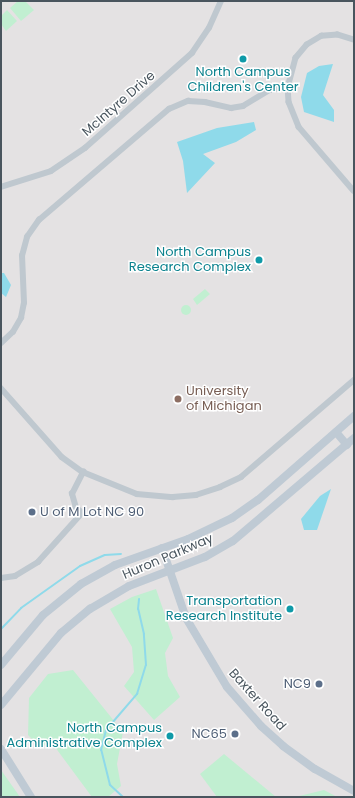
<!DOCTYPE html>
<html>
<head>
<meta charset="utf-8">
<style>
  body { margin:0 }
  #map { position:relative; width:355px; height:798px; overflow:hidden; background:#f3f1f1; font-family:Poppins,sans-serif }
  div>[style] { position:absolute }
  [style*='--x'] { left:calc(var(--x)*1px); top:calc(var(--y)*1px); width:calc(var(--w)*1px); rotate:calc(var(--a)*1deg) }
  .education>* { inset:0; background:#e4e2e3 }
  .green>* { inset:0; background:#c1efd1 }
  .round { border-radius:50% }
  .water>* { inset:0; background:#8fdaea }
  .stream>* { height:2px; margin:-1px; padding:0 1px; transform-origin:1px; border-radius:1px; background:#8fdaea }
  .street>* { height:5.5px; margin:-2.75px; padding:0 2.75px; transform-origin:2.75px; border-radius:2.75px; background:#bfc8cf }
  .secondary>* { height:8px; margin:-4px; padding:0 4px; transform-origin:4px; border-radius:4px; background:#bfcad4 }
  .dots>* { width:11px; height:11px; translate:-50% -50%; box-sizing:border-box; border:2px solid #fff; border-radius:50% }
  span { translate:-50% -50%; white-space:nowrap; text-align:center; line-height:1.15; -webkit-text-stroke:3px #fff; paint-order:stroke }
  .culture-label { font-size:13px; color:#0d838f }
  .right { translate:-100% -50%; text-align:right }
  .street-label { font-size:13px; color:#49555e }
  .education-label { font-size:13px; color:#785e54 }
  .left { translate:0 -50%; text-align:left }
  .service-label { font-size:13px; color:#4e5e75 }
  .frame { position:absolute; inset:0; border:2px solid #49555e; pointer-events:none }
</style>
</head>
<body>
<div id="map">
  <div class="education">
    <div style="clip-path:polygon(1px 1px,354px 1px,354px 797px,1px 797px)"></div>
  </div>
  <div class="green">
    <div style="clip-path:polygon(18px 1px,25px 1px,34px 10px,21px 21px,10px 8px)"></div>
    <div style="clip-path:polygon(7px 10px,17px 21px,6px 31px,1px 24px,1px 16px)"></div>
    <div style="clip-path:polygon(205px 289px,210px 294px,197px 305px,193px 299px)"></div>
    <div class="round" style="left:181px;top:305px;width:10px;height:10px"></div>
    <div style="clip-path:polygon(156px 589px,173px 638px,165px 653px,168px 676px,180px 697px,154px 720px,124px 686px,134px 672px,132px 647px,110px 609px,132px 597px)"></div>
    <div style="clip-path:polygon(73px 670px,123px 732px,117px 764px,121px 786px,108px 797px,92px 797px,55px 747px,37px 744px,28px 735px,29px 698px,48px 674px)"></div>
    <div style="clip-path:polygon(224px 754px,276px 797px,217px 797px,200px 774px)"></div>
    <div style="clip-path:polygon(1px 770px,20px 797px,1px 797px)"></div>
    <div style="clip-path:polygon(324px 790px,337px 797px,295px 797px)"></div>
  </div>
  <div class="water">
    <div style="clip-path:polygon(333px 64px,323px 95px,334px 110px,334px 122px,304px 112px,301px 97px,307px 73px,319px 66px)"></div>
    <div style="clip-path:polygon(254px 122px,256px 130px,236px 142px,203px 154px,215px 163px,187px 193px,183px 161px,177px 142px,217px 128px)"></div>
    <div style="clip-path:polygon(1px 273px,4px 273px,11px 285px,6px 297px,1px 293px)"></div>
    <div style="clip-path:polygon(331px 489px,317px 530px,304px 530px,301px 519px,320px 496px)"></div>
  </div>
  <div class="stream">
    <div style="--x:1;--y:629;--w:29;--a:-46"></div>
    <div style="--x:21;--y:608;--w:72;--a:-35.4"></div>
    <div style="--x:80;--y:566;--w:27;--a:-24"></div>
    <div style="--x:105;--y:555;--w:16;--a:-4"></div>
    <div style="--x:123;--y:797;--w:18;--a:-137"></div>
    <div style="--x:110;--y:785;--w:36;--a:-104"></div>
    <div style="--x:101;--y:750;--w:21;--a:-76"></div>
    <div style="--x:106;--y:730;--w:48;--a:-49.3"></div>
    <div style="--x:137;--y:694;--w:30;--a:-73"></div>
    <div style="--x:146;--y:665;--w:31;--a:-94"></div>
    <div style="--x:144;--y:634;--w:26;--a:-103"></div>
    <div style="--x:138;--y:609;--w:10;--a:-84"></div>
  </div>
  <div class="street">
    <div style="--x:354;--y:40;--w:17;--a:-163"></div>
    <div style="--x:338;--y:35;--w:16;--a:176"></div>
    <div style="--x:322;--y:36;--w:17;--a:149"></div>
    <div style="--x:307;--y:45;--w:17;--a:130"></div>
    <div style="--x:296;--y:58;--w:30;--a:105"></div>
    <div style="--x:288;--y:87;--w:15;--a:86"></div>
    <div style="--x:289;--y:102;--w:27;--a:68"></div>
    <div style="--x:299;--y:127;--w:84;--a:49.3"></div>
    <div style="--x:1;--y:187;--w:52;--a:-17.7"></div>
    <div style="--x:51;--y:171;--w:41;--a:-34.1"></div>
    <div style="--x:85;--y:148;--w:143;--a:-41.6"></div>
    <div style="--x:192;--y:53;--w:30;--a:-56"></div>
    <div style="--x:209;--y:28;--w:30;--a:-66"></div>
    <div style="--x:1;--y:343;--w:16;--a:-43"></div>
    <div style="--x:13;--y:332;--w:16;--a:-60"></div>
    <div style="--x:21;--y:318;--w:15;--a:-79"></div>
    <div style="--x:24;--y:303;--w:47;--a:-92.4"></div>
    <div style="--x:22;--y:256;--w:20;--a:-75"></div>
    <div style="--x:27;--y:237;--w:21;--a:-55"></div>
    <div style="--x:39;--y:220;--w:171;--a:-40.5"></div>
    <div style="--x:169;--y:109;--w:21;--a:-23"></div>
    <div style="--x:188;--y:101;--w:17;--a:3"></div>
    <div style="--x:205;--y:102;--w:27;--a:13"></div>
    <div style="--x:231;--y:108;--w:12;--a:-9"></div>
    <div style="--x:243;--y:106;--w:31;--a:-31"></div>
    <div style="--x:270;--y:90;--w:18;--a:-9"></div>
    <div style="--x:1;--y:388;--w:92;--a:48.5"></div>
    <div style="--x:62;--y:457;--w:26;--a:36"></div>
    <div style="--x:1;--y:578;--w:14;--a:-8"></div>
    <div style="--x:15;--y:576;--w:27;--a:-31"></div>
    <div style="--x:38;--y:562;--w:66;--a:-48.1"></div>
    <div style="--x:82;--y:513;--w:8;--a:-140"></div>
    <div style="--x:76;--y:508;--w:15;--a:-106"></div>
    <div style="--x:72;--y:494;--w:25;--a:-63"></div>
    <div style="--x:83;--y:472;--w:58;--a:22.2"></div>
    <div style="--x:137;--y:494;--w:36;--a:5"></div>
    <div style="--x:173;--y:497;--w:23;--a:-5"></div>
    <div style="--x:196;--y:495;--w:25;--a:-18"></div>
    <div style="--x:220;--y:487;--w:23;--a:-25"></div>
    <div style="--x:241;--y:477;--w:149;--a:-40.6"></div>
  </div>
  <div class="secondary">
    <div style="--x:336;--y:432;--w:17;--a:50"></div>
    <div style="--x:162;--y:548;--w:74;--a:71.1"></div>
    <div style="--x:186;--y:618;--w:80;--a:59.3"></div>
    <div style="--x:227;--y:687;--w:52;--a:48.9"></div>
    <div style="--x:261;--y:726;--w:30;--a:42"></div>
    <div style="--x:283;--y:746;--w:39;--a:36"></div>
    <div style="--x:315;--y:769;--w:45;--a:29.4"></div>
    <div style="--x:1;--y:665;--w:65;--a:-50"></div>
    <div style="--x:43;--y:615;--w:49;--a:-39.2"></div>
    <div style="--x:81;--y:584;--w:39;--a:-29"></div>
    <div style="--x:115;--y:565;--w:77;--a:-19.6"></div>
    <div style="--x:188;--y:539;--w:49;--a:-25.5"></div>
    <div style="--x:232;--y:518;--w:32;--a:-35"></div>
    <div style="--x:258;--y:500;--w:128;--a:-41.2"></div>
    <div style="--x:1;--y:705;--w:94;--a:-50.2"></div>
    <div style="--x:61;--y:633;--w:38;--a:-40"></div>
    <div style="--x:90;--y:609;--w:45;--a:-30.5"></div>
    <div style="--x:129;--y:586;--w:81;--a:-20.9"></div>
    <div style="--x:205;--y:557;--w:32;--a:-30"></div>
    <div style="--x:233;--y:541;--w:159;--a:-40.4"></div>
    <div style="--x:1;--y:749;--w:57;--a:58"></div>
  </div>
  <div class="dots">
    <div style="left:243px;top:59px;background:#0f9aa8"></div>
    <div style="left:259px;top:260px;background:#0f9aa8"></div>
    <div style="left:178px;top:399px;background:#8d6e63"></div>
    <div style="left:32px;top:512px;background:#5c6f8a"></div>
    <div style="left:290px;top:609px;background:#0f9aa8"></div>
    <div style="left:319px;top:684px;background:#5c6f8a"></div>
    <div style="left:235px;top:734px;background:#5c6f8a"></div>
    <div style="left:170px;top:736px;background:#0f9aa8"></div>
  </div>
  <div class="culture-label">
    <span style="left:243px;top:80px">North Campus<br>Children's Center</span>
    <span class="right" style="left:251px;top:260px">North Campus<br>Research Complex</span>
    <span class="right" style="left:282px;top:609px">Transportation<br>Research Institute</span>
    <span class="right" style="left:162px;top:736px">North Campus<br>Administrative Complex</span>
  </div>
  <div class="street-label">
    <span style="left:119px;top:104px;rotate:-41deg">McIntyre Drive</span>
    <span style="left:168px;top:557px;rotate:-23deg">Huron Parkway</span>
    <span style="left:257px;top:700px;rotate:48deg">Baxter Road</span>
  </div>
  <div class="education-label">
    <span class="left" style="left:186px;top:399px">University<br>of Michigan</span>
  </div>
  <div class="service-label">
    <span class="left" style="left:40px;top:512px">U of M Lot NC 90</span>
    <span class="right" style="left:311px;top:684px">NC9</span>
    <span class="right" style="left:227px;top:734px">NC65</span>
  </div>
  <div class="frame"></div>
</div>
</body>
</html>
